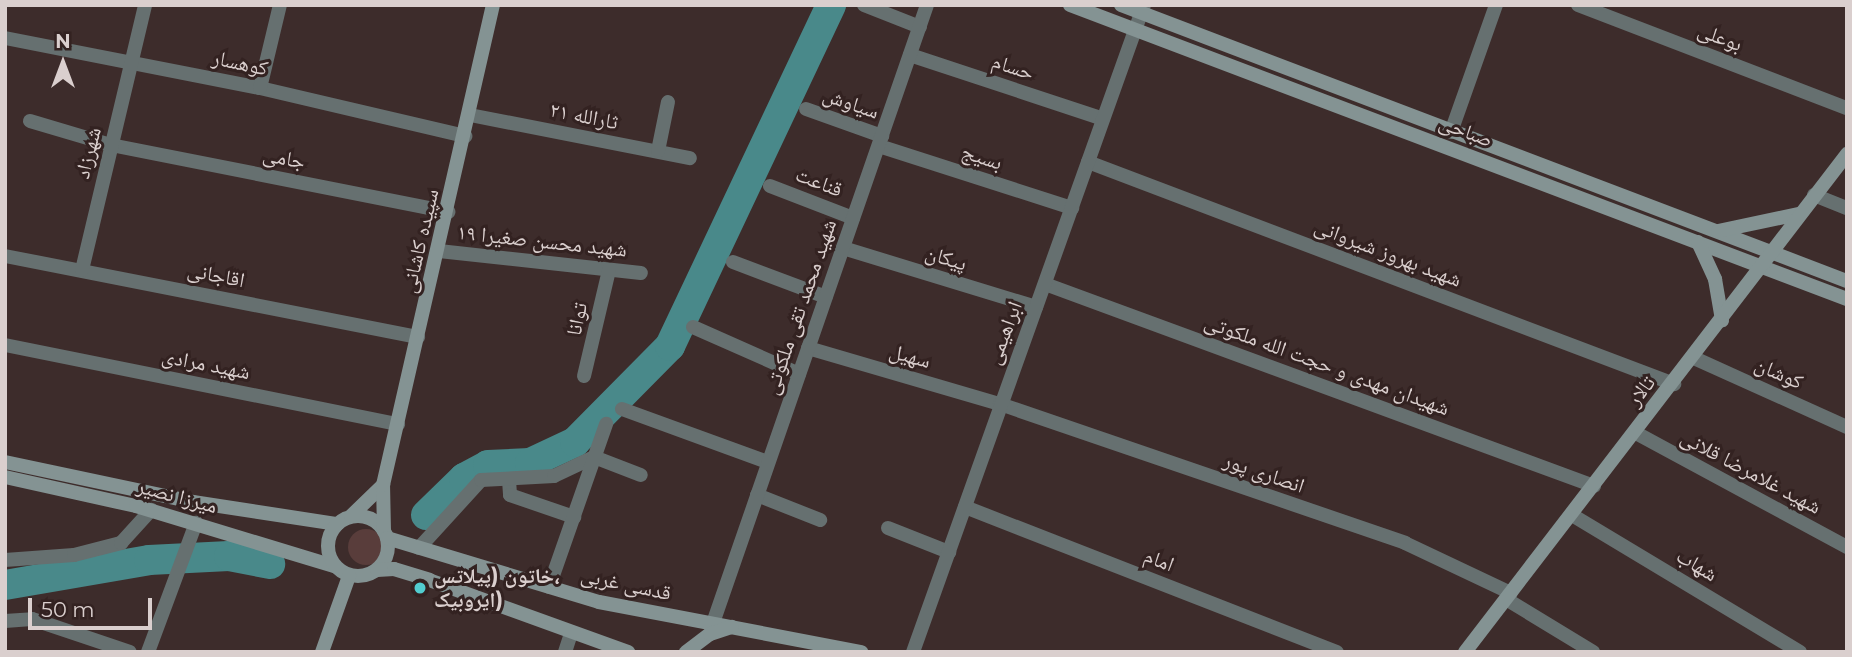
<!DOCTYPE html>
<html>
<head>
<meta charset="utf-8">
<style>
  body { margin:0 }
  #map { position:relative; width:1852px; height:657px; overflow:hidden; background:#3d2c2b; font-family:Montserrat,"Noto Naskh Arabic",sans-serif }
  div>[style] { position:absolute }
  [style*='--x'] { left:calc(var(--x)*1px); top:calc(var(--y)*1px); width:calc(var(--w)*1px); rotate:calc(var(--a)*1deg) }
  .green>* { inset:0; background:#593d3b }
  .round { border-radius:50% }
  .river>* { height:30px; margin:-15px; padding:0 15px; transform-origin:15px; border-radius:15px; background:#49898a }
  .street>* { height:14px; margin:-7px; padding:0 7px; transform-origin:7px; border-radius:7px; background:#667070 }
  .secondary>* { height:14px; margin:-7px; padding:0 7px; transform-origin:7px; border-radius:7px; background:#849393 }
  .secondary>.ring { margin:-7px; padding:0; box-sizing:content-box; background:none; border:14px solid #849393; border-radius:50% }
  .dots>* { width:19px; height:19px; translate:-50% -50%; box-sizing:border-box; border:4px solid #332221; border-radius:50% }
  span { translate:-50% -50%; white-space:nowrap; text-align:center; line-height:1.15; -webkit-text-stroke:6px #332221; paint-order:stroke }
  .street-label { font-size:21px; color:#dacfce }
  .poi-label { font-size:21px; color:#dacfce; font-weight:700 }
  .left { translate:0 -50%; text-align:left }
  .frame { position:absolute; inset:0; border:7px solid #dacfce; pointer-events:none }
  .north { position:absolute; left:28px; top:28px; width:70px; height:70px; -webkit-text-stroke:5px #332221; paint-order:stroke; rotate:0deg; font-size:19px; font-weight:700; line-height:28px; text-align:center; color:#dacfce }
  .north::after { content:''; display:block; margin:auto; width:24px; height:32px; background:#dacfce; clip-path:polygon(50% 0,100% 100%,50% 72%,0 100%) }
  .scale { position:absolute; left:28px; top:598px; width:124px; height:32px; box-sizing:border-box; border:4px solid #dacfce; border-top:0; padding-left:9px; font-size:21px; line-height:24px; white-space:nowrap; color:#dacfce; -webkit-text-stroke:5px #332221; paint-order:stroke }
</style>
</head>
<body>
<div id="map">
  <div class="green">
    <div class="round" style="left:348px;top:529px;width:36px;height:36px"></div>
  </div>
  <div class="river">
    <div style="--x:426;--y:515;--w:53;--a:-44.2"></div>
    <div style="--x:464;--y:478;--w:27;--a:-28"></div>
    <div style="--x:488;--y:465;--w:42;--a:-2.7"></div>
    <div style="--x:530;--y:463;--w:50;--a:-25"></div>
    <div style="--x:575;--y:442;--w:135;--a:-45.3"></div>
    <div style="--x:670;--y:346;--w:377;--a:-64.7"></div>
    <div style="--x:5;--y:585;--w:146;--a:-9.8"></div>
    <div style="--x:149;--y:560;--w:80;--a:-2.9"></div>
    <div style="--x:229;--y:556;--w:42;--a:11"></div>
  </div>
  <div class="street">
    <div style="--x:864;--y:5;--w:60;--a:21.4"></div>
    <div style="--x:1578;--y:5;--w:288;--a:21"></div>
    <div style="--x:5;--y:38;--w:260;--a:11.1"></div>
    <div style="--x:260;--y:88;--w:211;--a:13.2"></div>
    <div style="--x:910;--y:55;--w:203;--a:18.3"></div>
    <div style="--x:260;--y:88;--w:85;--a:-76.5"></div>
    <div style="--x:806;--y:109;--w:81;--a:19.6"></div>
    <div style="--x:470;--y:115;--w:224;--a:11.1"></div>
    <div style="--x:30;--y:121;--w:84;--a:16.5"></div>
    <div style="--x:111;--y:145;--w:344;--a:11.2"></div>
    <div style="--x:1451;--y:132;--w:135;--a:-70.5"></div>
    <div style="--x:879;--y:146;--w:203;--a:17.8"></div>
    <div style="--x:658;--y:151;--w:50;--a:-78.5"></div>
    <div style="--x:1088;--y:162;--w:627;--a:20.75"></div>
    <div style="--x:770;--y:186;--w:89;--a:21.1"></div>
    <div style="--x:1814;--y:195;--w:35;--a:22"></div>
    <div style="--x:843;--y:248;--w:202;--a:17"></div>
    <div style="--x:439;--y:251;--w:203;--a:6.2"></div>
    <div style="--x:5;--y:256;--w:421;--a:11.1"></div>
    <div style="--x:733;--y:262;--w:99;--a:20.6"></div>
    <div style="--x:82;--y:270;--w:272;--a:-76.6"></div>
    <div style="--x:1045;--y:284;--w:585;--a:20.2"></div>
    <div style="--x:693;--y:327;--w:116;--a:23.9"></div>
    <div style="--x:5;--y:345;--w:401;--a:11.4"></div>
    <div style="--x:808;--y:348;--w:200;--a:16.3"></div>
    <div style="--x:1000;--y:404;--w:428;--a:18.9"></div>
    <div style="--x:1405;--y:543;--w:117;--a:25.3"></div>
    <div style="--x:1694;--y:358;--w:168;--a:24.3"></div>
    <div style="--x:584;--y:376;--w:109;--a:-76.7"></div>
    <div style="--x:622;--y:409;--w:155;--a:20"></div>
    <div style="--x:1636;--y:433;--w:240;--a:28.4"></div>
    <div style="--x:509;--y:480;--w:15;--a:86"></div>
    <div style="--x:510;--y:495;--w:68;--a:19"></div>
    <div style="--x:757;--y:495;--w:68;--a:21.6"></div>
    <div style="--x:965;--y:507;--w:399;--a:21.3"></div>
    <div style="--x:1572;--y:515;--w:266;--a:31"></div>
    <div style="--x:888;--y:528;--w:66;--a:21.5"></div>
    <div style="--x:419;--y:548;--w:92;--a:-47.6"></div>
    <div style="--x:481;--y:480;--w:73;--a:-3.1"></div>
    <div style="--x:554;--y:476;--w:44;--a:-25.4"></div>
    <div style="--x:594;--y:457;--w:50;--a:21"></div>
    <div style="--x:5;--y:560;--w:69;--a:-4.1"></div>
    <div style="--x:74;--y:555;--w:49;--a:-14.3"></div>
    <div style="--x:121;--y:543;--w:45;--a:-47.7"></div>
    <div style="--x:549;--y:587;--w:173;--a:-70.7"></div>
    <div style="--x:1506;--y:599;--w:102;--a:31.3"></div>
    <div style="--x:5;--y:621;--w:27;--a:-4"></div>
    <div style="--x:32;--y:619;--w:103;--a:18.6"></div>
    <div style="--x:713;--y:623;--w:654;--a:-70.9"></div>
    <div style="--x:148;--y:652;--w:138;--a:-69.6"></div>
    <div style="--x:565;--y:652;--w:19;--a:-72"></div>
    <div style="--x:913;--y:652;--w:687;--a:-70.35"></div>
  </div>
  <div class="secondary">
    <div style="--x:1070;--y:5;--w:831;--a:20.73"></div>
    <div style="--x:1121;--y:5;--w:777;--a:20.82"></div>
    <div style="--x:1718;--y:231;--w:83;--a:-11.9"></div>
    <div style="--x:1698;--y:242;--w:41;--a:65.3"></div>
    <div style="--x:1715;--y:279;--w:42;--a:80.3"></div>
    <div style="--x:5;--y:462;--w:192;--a:12"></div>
    <div style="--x:193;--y:502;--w:146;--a:8.7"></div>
    <div style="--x:5;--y:477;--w:134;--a:12.5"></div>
    <div style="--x:136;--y:506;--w:207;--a:16.9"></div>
    <div class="ring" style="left:328px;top:516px;width:46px;height:46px"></div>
    <div style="--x:351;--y:516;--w:45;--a:-44.1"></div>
    <div style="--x:384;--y:531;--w:46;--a:-91.2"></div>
    <div style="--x:383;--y:485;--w:492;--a:-77.1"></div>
    <div style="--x:387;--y:538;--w:221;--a:16.8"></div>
    <div style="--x:599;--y:602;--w:267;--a:10.8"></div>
    <div style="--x:377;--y:570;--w:17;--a:-3"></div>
    <div style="--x:394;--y:569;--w:37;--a:17"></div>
    <div style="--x:429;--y:580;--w:212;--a:19.9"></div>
    <div style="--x:322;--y:652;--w:81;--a:-70.4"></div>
    <div style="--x:686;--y:652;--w:30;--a:-37"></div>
    <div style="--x:710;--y:634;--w:23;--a:-18"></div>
    <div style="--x:1465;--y:652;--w:628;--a:-52.51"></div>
  </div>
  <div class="dots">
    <div style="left:420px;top:588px;background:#52cdd0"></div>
  </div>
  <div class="street-label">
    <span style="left:1720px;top:37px;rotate:21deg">بوعلی</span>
    <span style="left:240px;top:63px;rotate:12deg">کوهسار</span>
    <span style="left:1013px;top:67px;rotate:18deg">حسام</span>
    <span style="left:851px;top:103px;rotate:19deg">سیاوش</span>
    <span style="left:584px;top:116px;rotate:11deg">ثارالله ۲۱</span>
    <span style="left:1466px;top:131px;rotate:21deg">صباحی</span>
    <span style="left:88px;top:153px;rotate:-76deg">شهرزاد</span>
    <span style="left:982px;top:157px;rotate:18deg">بسیج</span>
    <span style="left:284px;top:158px;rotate:11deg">جامی</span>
    <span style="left:819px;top:182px;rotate:21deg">قناعت</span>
    <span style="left:420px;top:241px;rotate:-77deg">سپیده کاشانی</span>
    <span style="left:542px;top:241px;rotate:6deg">شهید محسن صغیرا ۱۹</span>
    <span style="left:1388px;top:253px;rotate:21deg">شهید بهروز شیروانی</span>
    <span style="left:946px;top:258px;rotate:17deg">پیکان</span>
    <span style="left:216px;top:275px;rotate:11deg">اقاجانی</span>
    <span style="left:800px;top:307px;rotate:-71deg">شهید محمد تقی ملکوتی</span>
    <span style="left:577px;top:319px;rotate:-78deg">توانا</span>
    <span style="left:1004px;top:333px;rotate:-69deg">ابراهیمی</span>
    <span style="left:910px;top:356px;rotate:16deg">سهیل</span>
    <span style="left:206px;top:364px;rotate:11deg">شهید مرادی</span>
    <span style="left:1327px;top:365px;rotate:20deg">شهیدان مهدی و حجت الله ملکوتی</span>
    <span style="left:1779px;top:373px;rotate:24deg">کوشان</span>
    <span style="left:1641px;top:391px;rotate:-52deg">تالار</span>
    <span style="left:1751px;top:472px;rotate:28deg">شهید غلامرضا قلانی</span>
    <span style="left:1264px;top:473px;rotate:19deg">انصاری پور</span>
    <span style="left:177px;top:496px;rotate:15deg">میرزا نصیر</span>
    <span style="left:1159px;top:560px;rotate:21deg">امام</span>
    <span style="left:1697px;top:565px;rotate:31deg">شهاب</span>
    <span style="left:626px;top:584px;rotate:12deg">قدسی غربی</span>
  </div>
  <div class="poi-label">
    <span class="left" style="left:434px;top:588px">خاتون (پیلاتس،<br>ایروبیک)</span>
  </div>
  <div class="frame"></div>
  <div class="north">N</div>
  <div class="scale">50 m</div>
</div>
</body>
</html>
